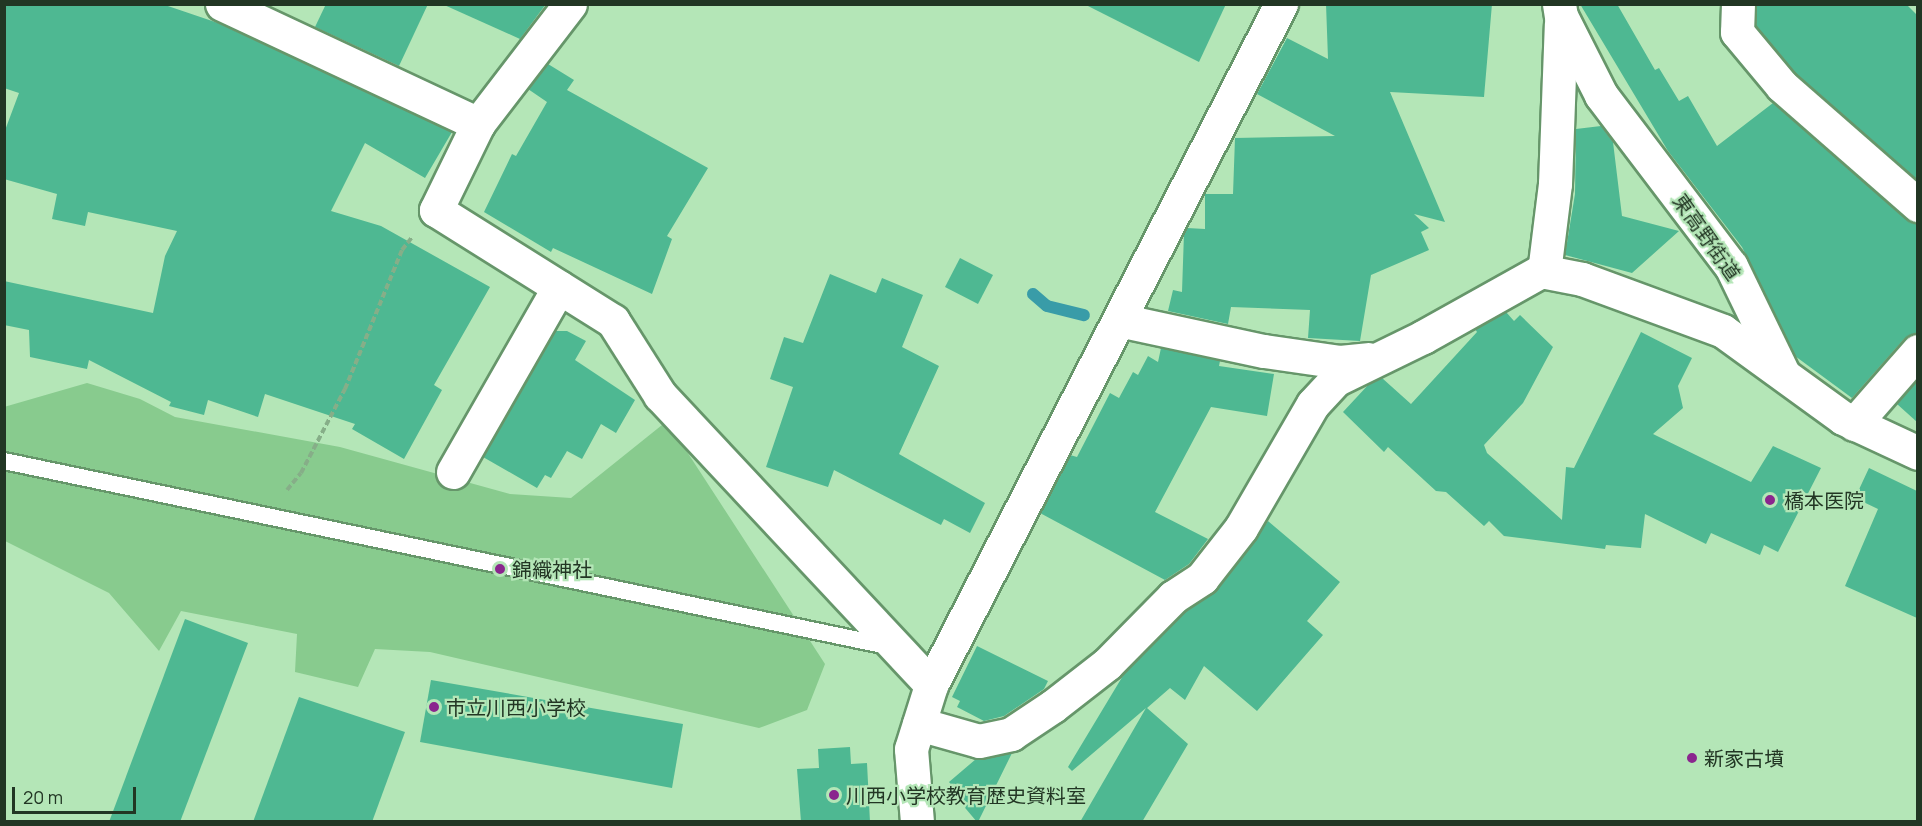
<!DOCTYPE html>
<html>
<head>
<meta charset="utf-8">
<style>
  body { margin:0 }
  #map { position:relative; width:1922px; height:826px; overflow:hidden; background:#b4e6b7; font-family:Manrope,"Noto Sans JP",sans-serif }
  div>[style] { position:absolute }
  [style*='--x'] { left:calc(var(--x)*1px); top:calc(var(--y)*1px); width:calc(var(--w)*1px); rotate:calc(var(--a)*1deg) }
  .green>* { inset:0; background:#88cb8e }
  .stream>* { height:12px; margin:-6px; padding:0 6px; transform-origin:6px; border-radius:6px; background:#399ca8 }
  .building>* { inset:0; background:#4eb892 }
  .path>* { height:4px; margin-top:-2px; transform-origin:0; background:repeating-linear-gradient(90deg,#86ae88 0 6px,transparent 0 9px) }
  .roads { filter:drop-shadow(2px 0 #66966a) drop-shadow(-2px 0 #66966a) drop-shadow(0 2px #66966a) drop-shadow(0 -2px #66966a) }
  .service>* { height:16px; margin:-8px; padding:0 8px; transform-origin:8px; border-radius:8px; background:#fff }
  .minor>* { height:33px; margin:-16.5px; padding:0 16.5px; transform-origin:16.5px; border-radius:16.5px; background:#fff }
  .dots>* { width:16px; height:16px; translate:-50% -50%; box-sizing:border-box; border:3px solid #b4e6b7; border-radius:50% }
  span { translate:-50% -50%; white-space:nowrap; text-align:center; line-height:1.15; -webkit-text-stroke:4.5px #b4e6b7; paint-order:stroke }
  .street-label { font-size:20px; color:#223624 }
  .poi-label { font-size:20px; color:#223624 }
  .left { translate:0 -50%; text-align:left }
  .frame { position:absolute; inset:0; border:6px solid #223624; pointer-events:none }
  .scale { position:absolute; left:12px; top:787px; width:124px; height:27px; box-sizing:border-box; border:3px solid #223624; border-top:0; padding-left:8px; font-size:18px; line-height:21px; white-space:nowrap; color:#223624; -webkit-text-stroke:4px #b4e6b7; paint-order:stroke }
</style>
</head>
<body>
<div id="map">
  <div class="green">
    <div style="clip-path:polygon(87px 383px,140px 399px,175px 417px,340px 447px,510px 494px,571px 498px,667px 421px,825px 664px,807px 710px,759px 728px,430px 652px,375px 649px,358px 687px,295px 672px,297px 634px,181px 611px,159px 651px,109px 593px,5px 541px,4px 407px)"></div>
  </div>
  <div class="stream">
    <div style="--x:1033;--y:294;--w:18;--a:41"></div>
    <div style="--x:1047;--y:306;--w:38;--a:14"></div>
  </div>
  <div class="building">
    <div style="clip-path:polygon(4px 4px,162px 4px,218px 23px,452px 132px,425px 178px,365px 143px,331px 211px,381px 226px,490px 287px,434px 385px,442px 390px,404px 459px,352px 429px,355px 424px,265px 394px,258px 417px,208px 400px,204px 415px,169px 406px,171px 402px,89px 360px,87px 369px,30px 357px,29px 330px,4px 325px,4px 281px,153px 313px,165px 256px,177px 231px,88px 212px,85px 226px,52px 219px,57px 194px,4px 179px,4px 133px,19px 93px,4px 88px)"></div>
    <div style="clip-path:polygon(326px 4px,428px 4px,399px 66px,315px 27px)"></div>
    <div style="clip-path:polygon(442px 4px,546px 4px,520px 39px)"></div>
    <div style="clip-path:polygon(1084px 4px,1226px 4px,1199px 62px)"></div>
    <div style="clip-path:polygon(1326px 4px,1492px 4px,1484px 97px,1390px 92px,1445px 222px,1414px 214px,1429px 228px,1421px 232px,1429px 250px,1371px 275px,1360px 341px,1308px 338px,1310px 310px,1231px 307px,1228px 324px,1168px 311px,1173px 290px,1182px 292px,1184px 233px,1187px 228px,1205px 229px,1205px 194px,1233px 194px,1235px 138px,1335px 136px,1257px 94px,1287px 38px,1328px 59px)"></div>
    <div style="clip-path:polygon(1580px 4px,1617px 4px,1655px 70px,1659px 68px,1679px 101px,1688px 96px,1717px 146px,1773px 103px,1906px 219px,1917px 223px,1917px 333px,1904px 339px,1852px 398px,1795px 356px,1742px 247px,1668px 151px)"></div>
    <div style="clip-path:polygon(1757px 4px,1906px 4px,1917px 15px,1917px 180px,1795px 73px,1756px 26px)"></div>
    <div style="clip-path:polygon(548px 64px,574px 80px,567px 90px,708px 168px,667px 236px,672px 239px,652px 294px,553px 248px,551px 252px,484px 212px,512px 154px,516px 156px,547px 102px,528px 89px)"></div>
    <div style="clip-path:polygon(1601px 126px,1613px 142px,1622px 216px,1679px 231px,1632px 273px,1565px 255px,1575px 194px,1576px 129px)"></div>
    <div style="clip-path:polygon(960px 258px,993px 275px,978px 304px,945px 287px)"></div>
    <div style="clip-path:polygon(830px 274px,876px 293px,882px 278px,923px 295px,902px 347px,939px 366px,899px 454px,985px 503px,970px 533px,944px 519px,941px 525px,834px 470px,828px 487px,766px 467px,793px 387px,770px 379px,784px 337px,803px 343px)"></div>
    <div style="clip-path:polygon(1506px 312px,1514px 321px,1520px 315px,1553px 347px,1523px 403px,1484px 445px,1487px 453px,1562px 520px,1566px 467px,1574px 468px,1641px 332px,1692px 358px,1678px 386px,1683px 408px,1653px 434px,1751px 482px,1773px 446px,1821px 468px,1778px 552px,1764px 545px,1760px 555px,1711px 533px,1706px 544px,1645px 514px,1641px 548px,1606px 545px,1605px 549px,1504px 536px,1489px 521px,1484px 526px,1446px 492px,1436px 491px,1388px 447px,1384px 452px,1343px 412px,1369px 384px,1382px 378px,1411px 404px,1477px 332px,1475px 329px)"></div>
    <div style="clip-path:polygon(555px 331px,567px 331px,586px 341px,575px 360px,635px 400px,616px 433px,601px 424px,582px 459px,567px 451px,551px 478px,545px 475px,537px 488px,483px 457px)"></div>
    <div style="clip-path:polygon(1161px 348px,1220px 361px,1219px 366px,1274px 374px,1267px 416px,1211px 407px,1155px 512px,1208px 539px,1189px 564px,1165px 580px,1040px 513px,1070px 455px,1077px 457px,1110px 393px,1119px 398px,1133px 372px,1138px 375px,1148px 356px,1158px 362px)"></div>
    <div style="clip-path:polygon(1917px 380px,1917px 422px,1897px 404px)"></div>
    <div style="clip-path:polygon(1869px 468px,1917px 491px,1917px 618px,1845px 586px,1878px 509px,1855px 498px)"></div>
    <div style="clip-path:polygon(1268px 521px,1340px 582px,1307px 621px,1323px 635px,1257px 711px,1204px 666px,1185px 700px,1170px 688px,1147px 708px,1188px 744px,1142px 822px,1080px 822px,1146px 708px,1072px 771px,1068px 767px,1124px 674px,1185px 612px,1217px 590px)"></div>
    <div style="clip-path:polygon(185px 619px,248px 643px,180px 822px,109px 822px)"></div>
    <div style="clip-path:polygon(977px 646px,1048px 681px,1044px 689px,1004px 716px,984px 721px,957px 707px,960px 701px,952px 697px)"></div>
    <div style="clip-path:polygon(431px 680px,683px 724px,672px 788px,420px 742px)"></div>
    <div style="clip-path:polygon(299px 697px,405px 732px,372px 822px,253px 822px)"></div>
    <div style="clip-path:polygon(850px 747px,851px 764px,867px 763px,870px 822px,801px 822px,797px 769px,819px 768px,818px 749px)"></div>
    <div style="clip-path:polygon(1012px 753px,978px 822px,977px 822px,950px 790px,953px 787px,949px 782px,976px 759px)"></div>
  </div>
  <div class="path">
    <div style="--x:287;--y:490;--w:22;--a:-51"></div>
    <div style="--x:301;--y:473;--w:95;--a:-62.4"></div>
    <div style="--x:345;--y:389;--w:150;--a:-67.7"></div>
    <div style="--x:402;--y:250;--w:16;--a:-52"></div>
  </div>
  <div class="roads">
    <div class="service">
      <div style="--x:4;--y:461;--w:902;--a:11.83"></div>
    </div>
    <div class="minor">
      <div style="--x:222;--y:4;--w:283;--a:25.1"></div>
      <div style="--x:570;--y:4;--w:151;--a:127.5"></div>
      <div style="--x:478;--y:124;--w:96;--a:116"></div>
      <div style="--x:436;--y:210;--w:209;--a:32.1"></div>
      <div style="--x:613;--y:321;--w:88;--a:57.6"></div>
      <div style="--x:660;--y:395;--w:397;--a:46.9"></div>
      <div style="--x:1559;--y:4;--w:12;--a:81"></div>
      <div style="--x:1561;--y:16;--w:89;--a:63.1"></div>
      <div style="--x:1601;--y:95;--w:215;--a:52.8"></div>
      <div style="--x:1731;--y:266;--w:117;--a:64.1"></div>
      <div style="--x:1738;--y:4;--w:28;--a:92"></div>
      <div style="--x:1737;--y:32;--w:70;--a:50.2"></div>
      <div style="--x:1782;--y:86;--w:181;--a:41.2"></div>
      <div style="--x:1544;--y:272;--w:89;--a:-82.9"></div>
      <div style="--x:1555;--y:184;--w:160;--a:-87.9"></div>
      <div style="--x:1119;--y:320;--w:148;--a:12.1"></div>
      <div style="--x:1264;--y:351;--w:77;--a:8.2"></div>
      <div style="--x:1340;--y:362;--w:28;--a:-6"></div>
      <div style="--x:1854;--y:424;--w:97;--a:-48.8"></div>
      <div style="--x:453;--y:472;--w:213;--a:-60.2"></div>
      <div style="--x:919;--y:724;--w:62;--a:15.8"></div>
      <div style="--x:979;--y:741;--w:33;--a:-12"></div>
      <div style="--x:1011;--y:734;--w:50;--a:-33.7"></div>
      <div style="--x:1053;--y:706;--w:68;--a:-37.9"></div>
      <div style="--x:1107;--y:664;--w:94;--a:-45.4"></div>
      <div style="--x:1173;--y:597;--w:35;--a:-33"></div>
      <div style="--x:1202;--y:578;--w:63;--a:-52"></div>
      <div style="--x:1241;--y:528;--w:143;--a:-59.9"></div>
      <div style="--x:1313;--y:404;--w:33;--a:-47"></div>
      <div style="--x:1335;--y:380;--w:98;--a:-26"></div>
      <div style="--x:1423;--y:337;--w:135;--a:-29.2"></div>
      <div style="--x:1541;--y:271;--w:42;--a:11"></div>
      <div style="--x:1582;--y:279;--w:150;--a:20.2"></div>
      <div style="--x:1723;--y:331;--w:148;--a:35.9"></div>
      <div style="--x:1843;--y:418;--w:83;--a:25"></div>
      <div style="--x:917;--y:822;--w:73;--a:-94.7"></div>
      <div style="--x:911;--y:749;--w:67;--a:-72.6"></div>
      <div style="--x:931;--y:685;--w:766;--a:-62.8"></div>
    </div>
  </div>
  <div class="dots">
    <div style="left:1770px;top:500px;background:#8a268e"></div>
    <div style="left:500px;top:569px;background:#8a268e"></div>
    <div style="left:434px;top:707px;background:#8a268e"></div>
    <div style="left:1692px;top:758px;background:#8a268e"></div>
    <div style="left:834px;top:795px;background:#8a268e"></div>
  </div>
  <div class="street-label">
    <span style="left:1707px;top:237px;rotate:55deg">東高野街道</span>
  </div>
  <div class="poi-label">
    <span class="left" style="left:1784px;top:500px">橋本医院</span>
    <span class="left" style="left:512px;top:569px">錦織神社</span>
    <span class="left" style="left:446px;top:707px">市立川西小学校</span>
    <span class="left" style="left:1704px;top:758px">新家古墳</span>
    <span class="left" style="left:846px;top:795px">川西小学校教育歴史資料室</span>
  </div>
  <div class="frame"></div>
  <div class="scale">20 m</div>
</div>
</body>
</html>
